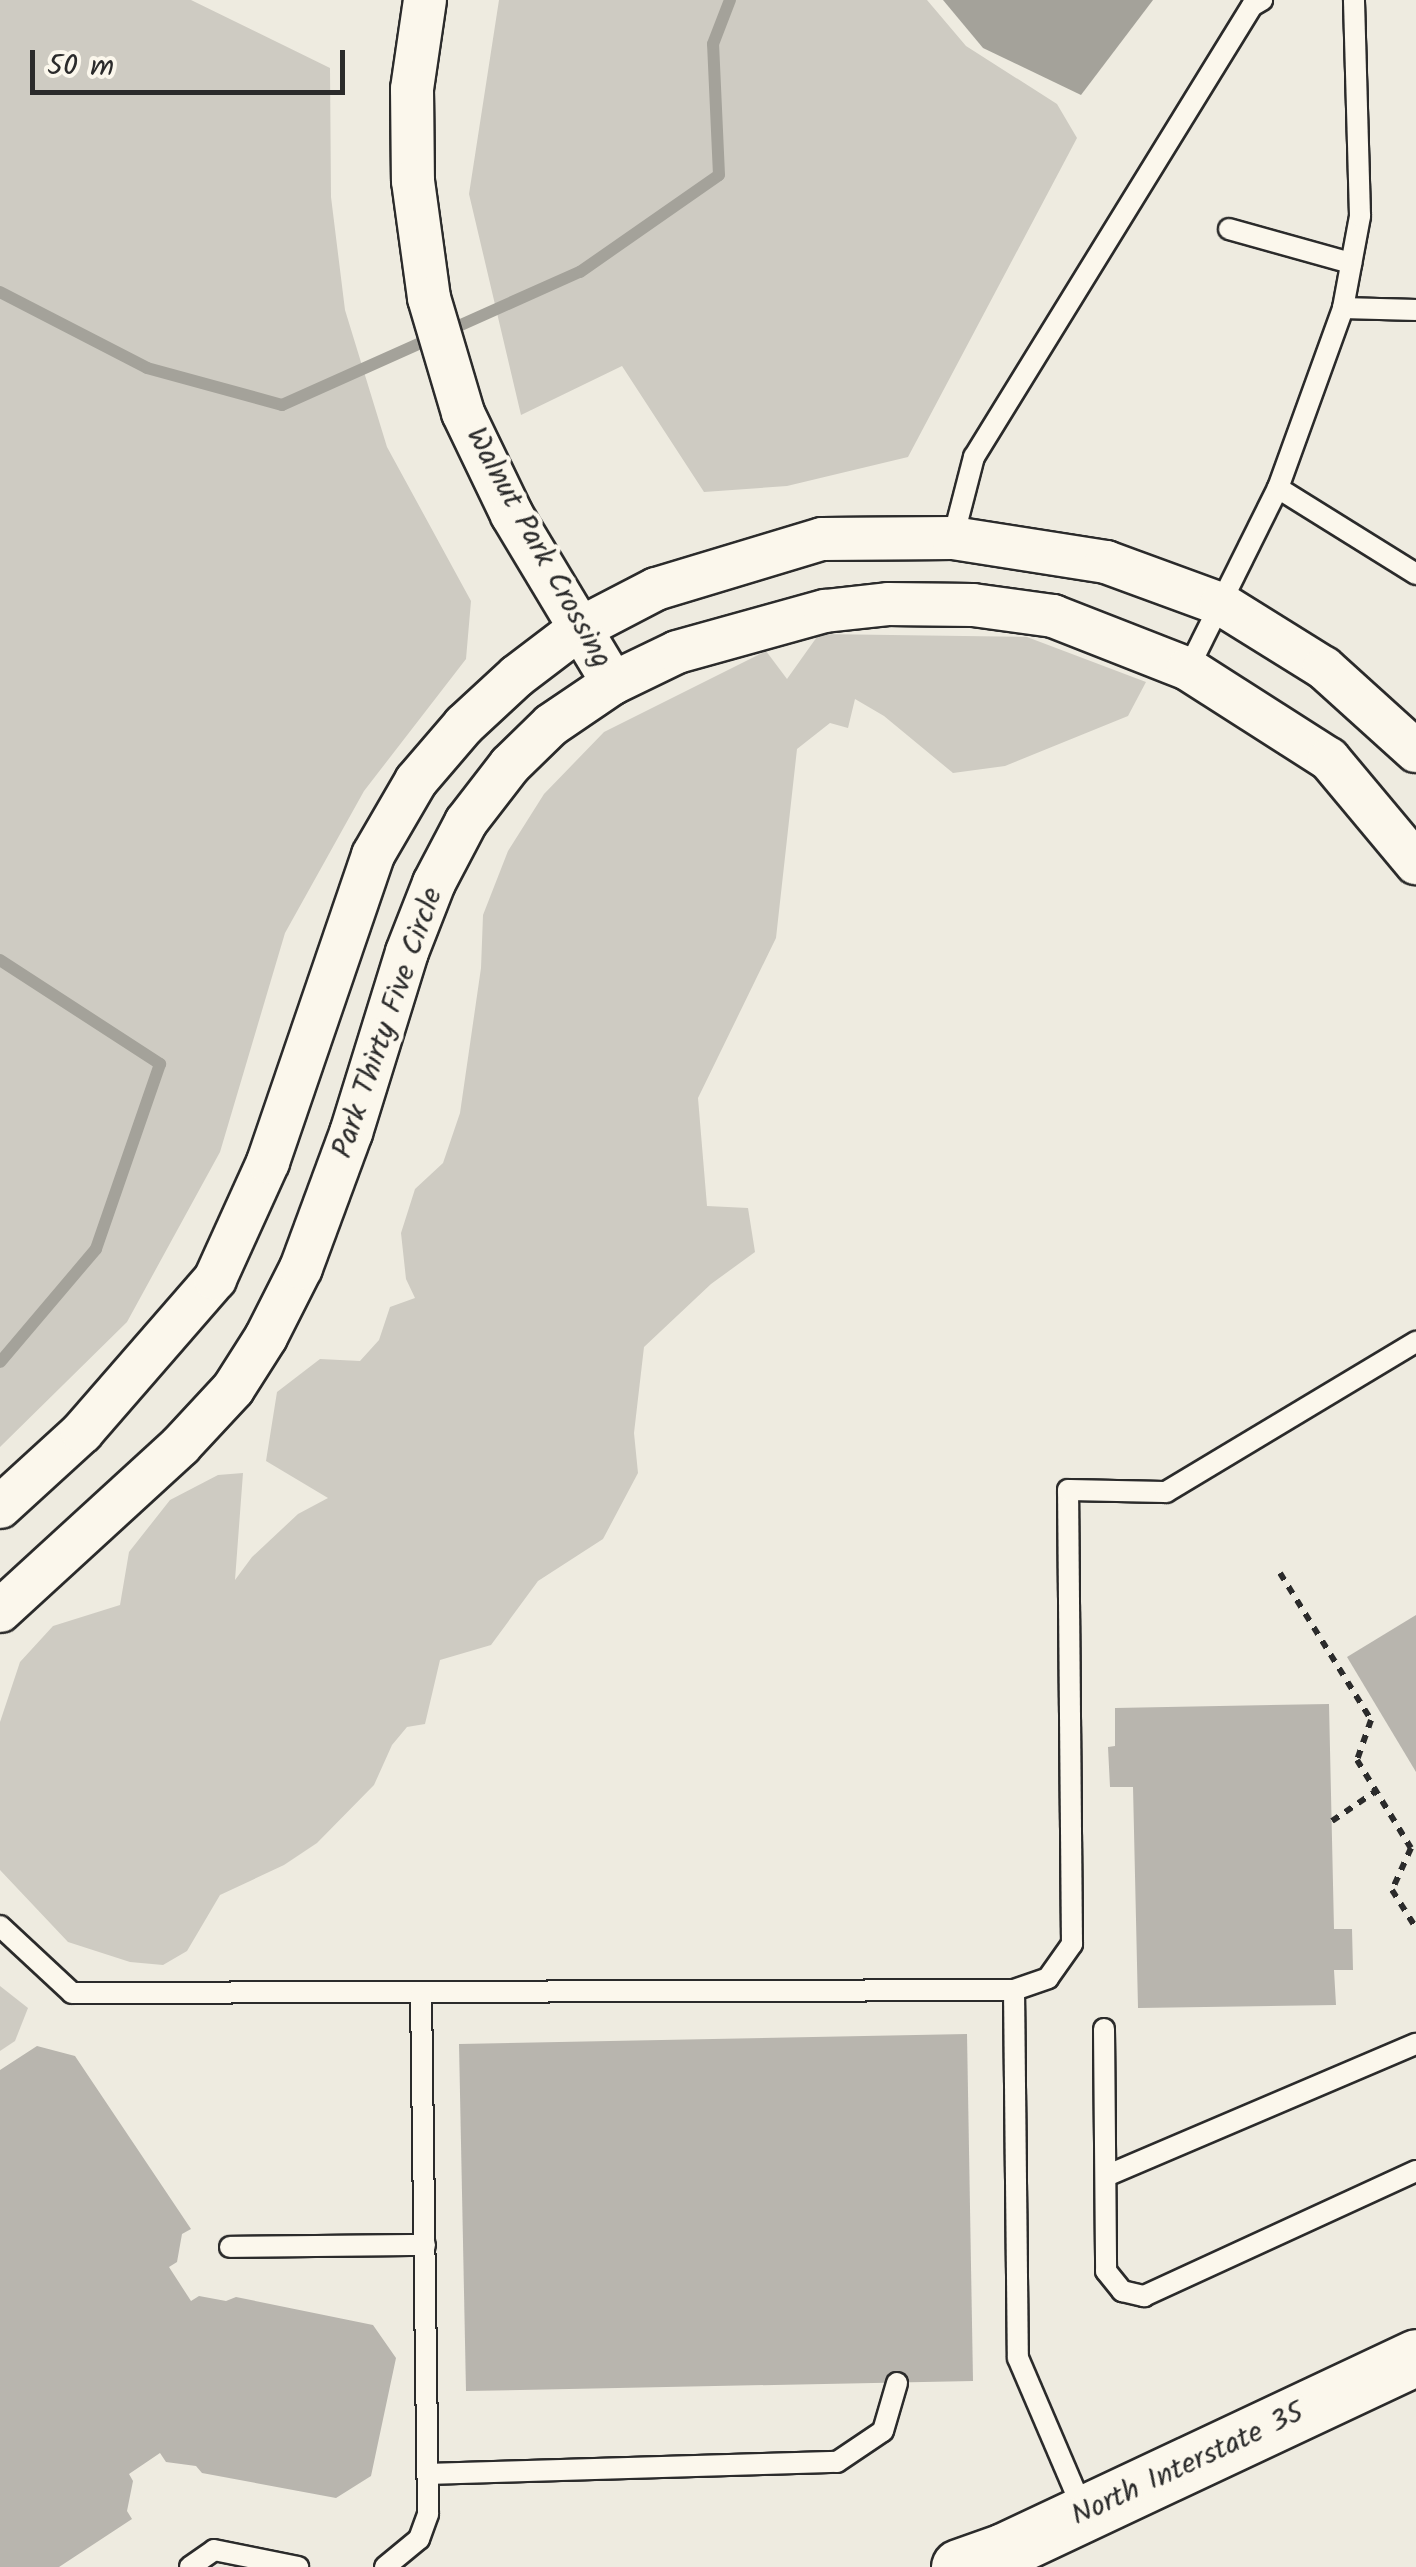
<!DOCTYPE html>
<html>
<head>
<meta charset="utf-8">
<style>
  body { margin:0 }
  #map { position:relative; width:1416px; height:2567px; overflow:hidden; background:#eeebe0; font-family:Kalam,sans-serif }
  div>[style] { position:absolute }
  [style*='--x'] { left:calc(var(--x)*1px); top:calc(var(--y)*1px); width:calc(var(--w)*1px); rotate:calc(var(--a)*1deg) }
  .green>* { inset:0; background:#cecbc2 }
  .water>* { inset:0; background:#a4a29a }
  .stream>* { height:12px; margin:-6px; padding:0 6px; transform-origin:6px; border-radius:6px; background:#a4a29a }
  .building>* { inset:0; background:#b8b5ae }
  .path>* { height:6px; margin-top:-3px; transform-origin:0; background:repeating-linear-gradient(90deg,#2b2b2b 0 8px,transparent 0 16px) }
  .roads { filter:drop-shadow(2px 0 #2b2b2b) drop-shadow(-2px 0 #2b2b2b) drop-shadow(0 2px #2b2b2b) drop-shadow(0 -2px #2b2b2b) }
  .service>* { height:20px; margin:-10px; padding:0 10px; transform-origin:10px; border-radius:10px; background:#fbf7ec }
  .minor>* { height:42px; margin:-21px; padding:0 21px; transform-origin:21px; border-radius:21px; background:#fbf7ec }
  .secondary>* { height:55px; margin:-27.5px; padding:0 27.5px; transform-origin:27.5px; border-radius:27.5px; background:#fbf7ec }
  span { translate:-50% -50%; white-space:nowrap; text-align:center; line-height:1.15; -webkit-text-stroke:9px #fbf7ec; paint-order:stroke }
  .street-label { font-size:30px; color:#2b2b2b }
  .scale { position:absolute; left:30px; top:50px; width:315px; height:45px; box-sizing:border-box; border:5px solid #2b2b2b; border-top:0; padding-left:12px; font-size:30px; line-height:35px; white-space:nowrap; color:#2b2b2b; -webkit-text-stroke:8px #fbf7ec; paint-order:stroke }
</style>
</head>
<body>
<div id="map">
  <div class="green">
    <div style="clip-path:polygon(0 0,191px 0,330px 68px,331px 197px,345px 310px,387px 447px,471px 601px,466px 659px,364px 791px,285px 933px,220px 1152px,127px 1322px,0 1447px)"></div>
    <div style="clip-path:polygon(499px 0,927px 0,966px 46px,1057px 104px,1077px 138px,908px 457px,787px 486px,704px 492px,622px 366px,521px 415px,469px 194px)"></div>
    <div style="clip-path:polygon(819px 634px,1027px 637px,1146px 682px,1128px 716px,1005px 766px,953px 773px,884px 716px,855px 699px,848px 728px,830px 723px,797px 749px,776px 938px,698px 1098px,707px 1206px,748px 1208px,755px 1252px,711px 1284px,644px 1347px,634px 1433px,638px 1473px,603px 1539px,538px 1581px,491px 1645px,440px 1660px,425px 1724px,407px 1727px,392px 1745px,374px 1785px,317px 1843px,284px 1865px,220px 1895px,187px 1951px,163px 1965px,130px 1962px,68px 1942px,0 1870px,0 1722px,20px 1662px,53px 1626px,120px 1605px,129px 1552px,170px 1500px,218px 1475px,243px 1473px,235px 1580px,252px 1557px,298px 1514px,328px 1498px,266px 1461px,277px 1392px,320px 1359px,360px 1361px,379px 1340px,390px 1307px,415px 1298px,406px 1279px,401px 1233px,415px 1189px,443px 1163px,460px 1113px,481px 968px,483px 915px,508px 851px,544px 794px,604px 732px,766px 651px,787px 679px)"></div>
    <div style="clip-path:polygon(0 1986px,28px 2008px,15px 2041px,0 2051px)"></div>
  </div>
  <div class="water">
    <div style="clip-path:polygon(943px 0,1153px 0,1081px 95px,983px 48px)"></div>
  </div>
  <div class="stream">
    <div style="--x:0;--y:292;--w:165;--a:27.3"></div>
    <div style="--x:147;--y:368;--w:140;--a:15.3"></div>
    <div style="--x:282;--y:405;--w:326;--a:-24.1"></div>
    <div style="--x:580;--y:272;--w:169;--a:-34.9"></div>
    <div style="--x:719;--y:175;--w:131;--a:-92.6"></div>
    <div style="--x:713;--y:44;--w:47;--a:-68.9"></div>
    <div style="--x:0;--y:960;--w:191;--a:33"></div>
    <div style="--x:160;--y:1064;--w:196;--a:109.1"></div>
    <div style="--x:96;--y:1249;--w:148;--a:130.3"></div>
  </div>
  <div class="building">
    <div style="clip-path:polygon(1416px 1615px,1416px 1772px,1347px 1657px)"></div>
    <div style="clip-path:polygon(1329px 1704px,1334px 1929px,1352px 1929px,1353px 1970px,1334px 1970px,1336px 2005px,1138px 2008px,1133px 1787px,1110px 1787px,1108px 1747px,1115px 1746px,1115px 1708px)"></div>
    <div style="clip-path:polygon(967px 2034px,973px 2381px,466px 2391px,459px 2044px)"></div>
    <div style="clip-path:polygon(37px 2046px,75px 2056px,191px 2229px,182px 2234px,177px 2262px,169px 2267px,191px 2301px,199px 2296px,226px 2301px,236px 2297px,373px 2325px,396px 2358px,371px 2476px,336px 2498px,202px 2473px,196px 2466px,166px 2462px,160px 2453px,129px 2474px,133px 2481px,127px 2511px,132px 2519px,59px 2567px,0 2567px,0 2070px)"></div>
  </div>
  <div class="path">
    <div style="--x:1280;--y:1573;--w:173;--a:58.2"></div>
    <div style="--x:1371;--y:1720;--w:42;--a:109.3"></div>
    <div style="--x:1357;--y:1760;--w:103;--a:58.5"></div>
    <div style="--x:1411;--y:1848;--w:46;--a:114.3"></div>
    <div style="--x:1392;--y:1890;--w:45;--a:57.7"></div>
    <div style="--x:1332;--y:1821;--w:53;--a:-34.3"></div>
  </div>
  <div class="roads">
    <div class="service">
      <div style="--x:1229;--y:229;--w:127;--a:15.6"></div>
      <div style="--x:1343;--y:308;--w:73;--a:1.6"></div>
      <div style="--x:1278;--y:488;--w:163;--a:31.9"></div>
      <div style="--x:953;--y:538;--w:84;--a:-75.5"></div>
      <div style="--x:974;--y:457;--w:530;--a:-58.35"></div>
      <div style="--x:1252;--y:6;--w:12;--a:-31"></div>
      <div style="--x:1188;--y:669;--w:202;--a:-63.6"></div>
      <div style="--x:1278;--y:488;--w:191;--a:-70.1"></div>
      <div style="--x:1343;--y:308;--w:94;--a:-79.5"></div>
      <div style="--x:1360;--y:216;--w:216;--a:-91.6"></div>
      <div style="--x:0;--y:1926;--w:98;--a:42.9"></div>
      <div style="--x:72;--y:1993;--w:942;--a:-0.18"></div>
      <div style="--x:1014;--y:1990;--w:368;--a:89.4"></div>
      <div style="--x:1018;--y:2358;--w:168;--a:66.8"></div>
      <div style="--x:1014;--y:1990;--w:36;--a:-19"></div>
      <div style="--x:1048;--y:1978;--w:42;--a:-54.8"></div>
      <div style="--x:1072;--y:1944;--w:454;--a:-90.5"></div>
      <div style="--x:1068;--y:1490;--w:98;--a:1.2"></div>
      <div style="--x:1166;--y:1492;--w:292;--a:-31"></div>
      <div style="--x:1104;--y:2029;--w:242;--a:89.5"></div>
      <div style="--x:1106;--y:2271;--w:26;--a:51"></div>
      <div style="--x:1122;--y:2291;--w:23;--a:13"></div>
      <div style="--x:1144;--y:2296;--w:299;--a:-24.7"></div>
      <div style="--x:1106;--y:2176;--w:337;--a:-23.1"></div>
      <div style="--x:230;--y:2247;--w:195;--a:-0.6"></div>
      <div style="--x:428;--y:2474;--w:409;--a:-1.7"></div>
      <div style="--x:837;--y:2462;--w:55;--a:-34"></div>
      <div style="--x:883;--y:2431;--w:50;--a:-73.7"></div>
      <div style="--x:190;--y:2567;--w:29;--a:-35"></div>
      <div style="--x:214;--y:2550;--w:86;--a:11.4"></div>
      <div style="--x:385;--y:2567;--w:44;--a:-39.5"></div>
      <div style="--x:419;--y:2539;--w:27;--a:-70"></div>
      <div style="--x:428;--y:2514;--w:521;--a:-90.77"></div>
    </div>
    <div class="minor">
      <div style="--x:425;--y:0;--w:90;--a:98.3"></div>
      <div style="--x:412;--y:89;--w:92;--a:89.4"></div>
      <div style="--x:413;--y:181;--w:118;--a:82.2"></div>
      <div style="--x:429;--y:298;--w:120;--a:73.5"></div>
      <div style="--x:463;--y:413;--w:113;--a:64.3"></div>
      <div style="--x:512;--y:515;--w:196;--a:59"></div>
      <div style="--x:0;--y:1507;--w:111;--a:-42.4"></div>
      <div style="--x:82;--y:1432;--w:203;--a:-49"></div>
      <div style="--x:215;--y:1279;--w:128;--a:-65.6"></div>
      <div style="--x:268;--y:1162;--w:324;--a:-71.1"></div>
      <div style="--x:373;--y:855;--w:86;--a:-59.8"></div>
      <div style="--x:416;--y:781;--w:74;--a:-49.4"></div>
      <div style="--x:464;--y:725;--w:72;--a:-42.8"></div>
      <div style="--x:517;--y:676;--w:78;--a:-37.2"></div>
      <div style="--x:579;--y:629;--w:87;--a:-27.5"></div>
      <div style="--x:656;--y:589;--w:173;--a:-16.8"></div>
      <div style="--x:822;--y:539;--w:131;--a:-0.4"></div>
      <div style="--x:953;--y:538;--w:155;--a:8.9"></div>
      <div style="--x:1106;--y:562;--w:122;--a:20.1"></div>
      <div style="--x:1221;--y:604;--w:121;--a:31.9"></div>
      <div style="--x:1324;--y:668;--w:124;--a:42.1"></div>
      <div style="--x:0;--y:1611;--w:244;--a:-42.5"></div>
      <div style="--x:180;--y:1446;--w:78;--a:-47.1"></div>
      <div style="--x:233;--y:1389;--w:62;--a:-57.6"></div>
      <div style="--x:266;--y:1337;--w:77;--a:-63.1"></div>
      <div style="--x:301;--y:1268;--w:144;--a:-69.7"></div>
      <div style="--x:351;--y:1133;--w:189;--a:-72.8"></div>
      <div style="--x:407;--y:952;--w:74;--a:-68.6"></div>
      <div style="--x:434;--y:883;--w:69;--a:-62.3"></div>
      <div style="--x:466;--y:822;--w:72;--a:-52.3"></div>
      <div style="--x:510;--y:765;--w:57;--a:-44.3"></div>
      <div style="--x:551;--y:725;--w:75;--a:-34.1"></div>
      <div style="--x:613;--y:683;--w:71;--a:-25.8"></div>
      <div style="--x:677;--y:652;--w:154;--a:-15.5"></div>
      <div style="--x:825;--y:611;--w:63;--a:-6.3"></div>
      <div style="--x:888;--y:604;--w:85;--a:0.7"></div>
      <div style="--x:973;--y:605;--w:81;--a:7.8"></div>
      <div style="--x:1053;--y:616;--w:145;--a:21.4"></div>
      <div style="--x:1188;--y:669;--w:167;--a:32.6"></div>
      <div style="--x:1329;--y:759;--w:136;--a:50.1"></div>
    </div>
    <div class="secondary">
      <div style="--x:959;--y:2567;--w:48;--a:-19.6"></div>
      <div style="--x:1004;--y:2551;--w:455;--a:-25.2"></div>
    </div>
  </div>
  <div class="street-label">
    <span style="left:538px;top:548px;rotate:61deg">Walnut Park Crossing</span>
    <span style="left:388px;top:1023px;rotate:-71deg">Park Thirty Five Circle</span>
    <span style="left:1188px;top:2465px;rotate:-25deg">North Interstate 35</span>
  </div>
  <div class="scale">50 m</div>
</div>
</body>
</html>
